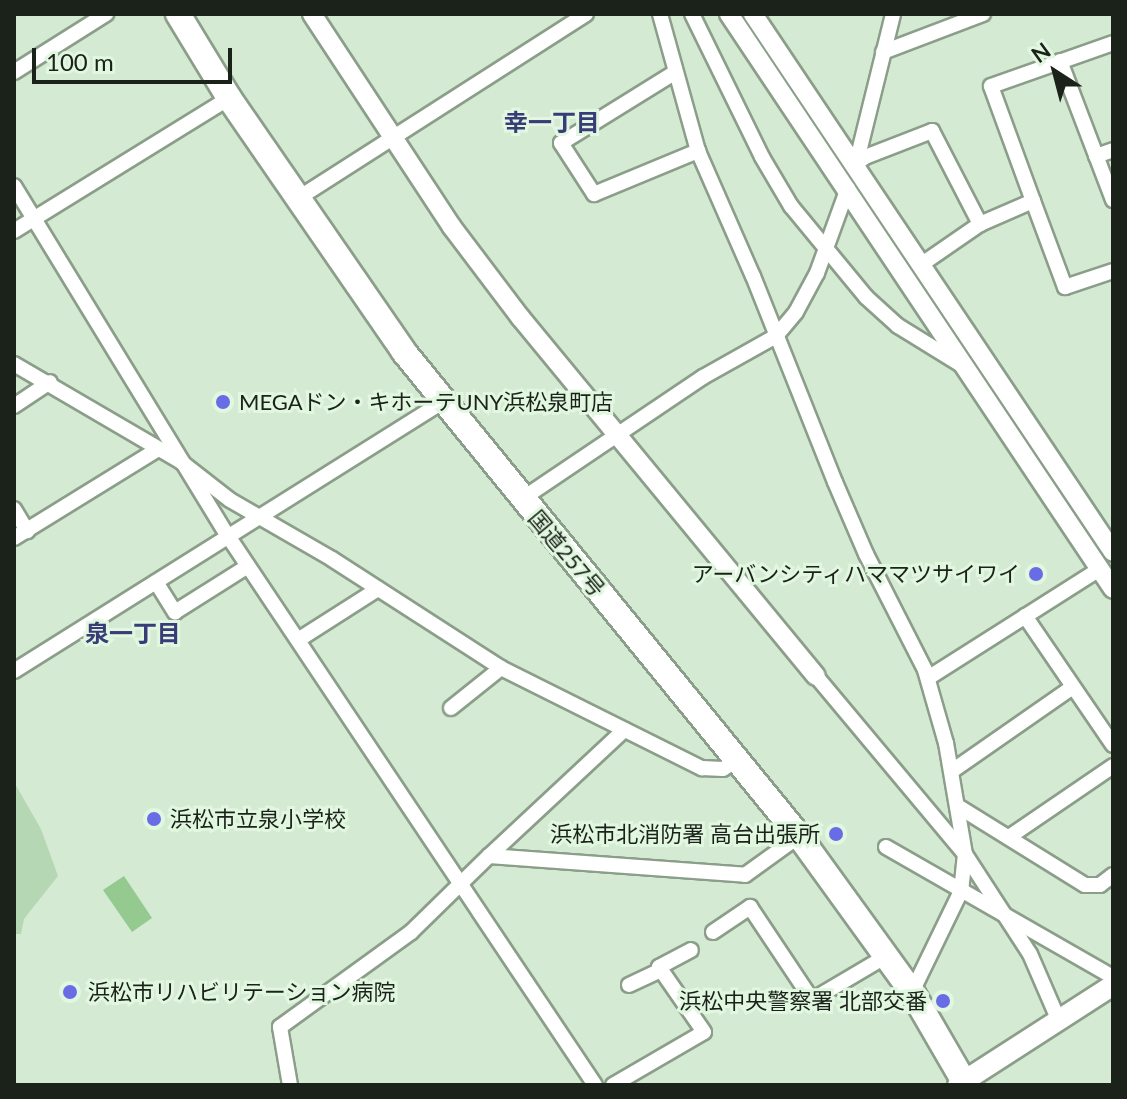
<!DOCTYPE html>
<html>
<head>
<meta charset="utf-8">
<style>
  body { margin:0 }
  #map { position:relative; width:1127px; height:1099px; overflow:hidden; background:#d5ead3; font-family:Lato,"Noto Sans JP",sans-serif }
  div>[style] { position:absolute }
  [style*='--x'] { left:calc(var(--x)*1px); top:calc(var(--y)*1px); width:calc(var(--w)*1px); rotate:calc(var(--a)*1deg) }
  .green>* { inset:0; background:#b6d7b4 }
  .water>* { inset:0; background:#94c990 }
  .roads { filter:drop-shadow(2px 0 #8b9e89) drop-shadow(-2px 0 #8b9e89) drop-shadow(0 2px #8b9e89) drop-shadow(0 -2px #8b9e89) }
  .minor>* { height:14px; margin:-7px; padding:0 7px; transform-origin:7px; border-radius:7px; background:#fff }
  .tertiary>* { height:18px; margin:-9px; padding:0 9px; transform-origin:9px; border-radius:9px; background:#fff }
  .secondary>* { height:20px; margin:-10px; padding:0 10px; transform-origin:10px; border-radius:10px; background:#fff }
  .trunk>* { height:24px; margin:-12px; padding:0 12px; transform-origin:12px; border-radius:12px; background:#fff }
  .dots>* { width:22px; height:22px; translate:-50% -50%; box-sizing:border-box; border:4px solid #e2f7e0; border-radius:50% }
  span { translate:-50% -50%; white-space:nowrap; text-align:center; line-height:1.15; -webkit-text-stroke:6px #e2f7e0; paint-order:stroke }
  .poi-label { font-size:22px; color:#1a221a }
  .left { translate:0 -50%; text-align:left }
  .right { translate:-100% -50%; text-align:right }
  .street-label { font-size:22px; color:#1a221a }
  .neighbourhood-label { font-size:24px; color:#383c77; font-weight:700 }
  .frame { position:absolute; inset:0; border:16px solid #1a221a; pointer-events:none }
  .north { position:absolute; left:1015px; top:32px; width:80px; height:80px; -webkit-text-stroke:6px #e2f7e0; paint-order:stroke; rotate:324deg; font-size:22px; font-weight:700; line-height:32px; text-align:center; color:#1a221a }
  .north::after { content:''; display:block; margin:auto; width:28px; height:36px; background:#1a221a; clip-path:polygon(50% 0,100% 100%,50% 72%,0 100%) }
  .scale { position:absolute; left:32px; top:48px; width:200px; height:36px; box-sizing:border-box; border:4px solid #1a221a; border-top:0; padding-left:10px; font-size:24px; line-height:28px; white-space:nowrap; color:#1a221a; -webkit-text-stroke:6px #e2f7e0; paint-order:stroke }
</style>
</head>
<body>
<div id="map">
  <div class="green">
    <div style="clip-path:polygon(14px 782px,41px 829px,58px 876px,24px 919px,21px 934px,14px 934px)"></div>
  </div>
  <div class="water">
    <div style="clip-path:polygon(124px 876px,152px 918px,132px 932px,103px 890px)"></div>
  </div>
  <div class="roads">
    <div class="minor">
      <div style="--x:660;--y:14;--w:142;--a:74.5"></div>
      <div style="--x:698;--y:151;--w:137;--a:66.3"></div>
      <div style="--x:753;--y:276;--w:222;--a:68.3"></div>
      <div style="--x:835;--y:482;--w:78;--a:66.7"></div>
      <div style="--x:866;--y:554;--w:130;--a:63"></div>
      <div style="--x:925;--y:670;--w:76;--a:74"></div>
      <div style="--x:946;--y:743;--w:113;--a:80.3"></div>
      <div style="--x:965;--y:854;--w:37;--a:96"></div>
      <div style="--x:961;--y:891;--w:112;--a:115.9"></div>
      <div style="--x:692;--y:14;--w:159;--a:63.9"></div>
      <div style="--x:762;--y:157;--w:57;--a:59.4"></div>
      <div style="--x:791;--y:206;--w:118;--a:50.5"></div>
      <div style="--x:866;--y:297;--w:43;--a:42.2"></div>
      <div style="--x:898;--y:326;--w:76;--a:31.6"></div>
      <div style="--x:883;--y:52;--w:107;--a:-20.8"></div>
      <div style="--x:1060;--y:61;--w:149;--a:69.1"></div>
      <div style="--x:14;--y:72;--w:109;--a:-32.2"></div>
      <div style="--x:674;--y:73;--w:133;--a:148.2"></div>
      <div style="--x:561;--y:143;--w:61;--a:57.1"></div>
      <div style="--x:594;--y:194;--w:113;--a:-22.5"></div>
      <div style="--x:1096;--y:156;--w:18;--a:-19"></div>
      <div style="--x:856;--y:164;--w:11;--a:-38"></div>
      <div style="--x:865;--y:157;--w:72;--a:-21.2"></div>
      <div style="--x:932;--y:131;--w:105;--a:62.7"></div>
      <div style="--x:856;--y:164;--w:154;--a:-76.1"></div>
      <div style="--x:14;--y:186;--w:410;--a:58.6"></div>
      <div style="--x:228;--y:536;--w:660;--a:56.24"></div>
      <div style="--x:297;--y:199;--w:343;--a:-32.6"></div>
      <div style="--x:1033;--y:201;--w:92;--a:69.6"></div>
      <div style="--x:1065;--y:287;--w:51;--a:-18.4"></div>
      <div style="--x:14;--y:231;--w:253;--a:-31.7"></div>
      <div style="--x:922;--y:264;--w:70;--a:-34.6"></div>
      <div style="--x:980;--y:224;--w:58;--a:-23.5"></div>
      <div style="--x:1033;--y:201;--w:122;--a:-110.1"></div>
      <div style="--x:991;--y:86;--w:129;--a:-19.4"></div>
      <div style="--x:14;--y:364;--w:192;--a:30.3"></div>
      <div style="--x:180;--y:461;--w:63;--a:38"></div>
      <div style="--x:230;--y:500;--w:118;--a:30"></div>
      <div style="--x:332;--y:559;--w:201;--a:32.8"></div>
      <div style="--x:501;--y:668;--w:225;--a:26.5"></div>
      <div style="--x:702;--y:768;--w:21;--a:3"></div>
      <div style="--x:723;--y:769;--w:17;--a:-33"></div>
      <div style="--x:14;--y:406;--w:43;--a:-33.7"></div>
      <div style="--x:522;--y:499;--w:218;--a:-34"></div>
      <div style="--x:703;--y:377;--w:84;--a:-29.3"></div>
      <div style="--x:776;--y:336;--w:31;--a:-50"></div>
      <div style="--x:796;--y:312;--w:44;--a:-61.7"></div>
      <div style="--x:817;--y:273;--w:90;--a:-70"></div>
      <div style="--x:14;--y:509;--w:26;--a:59"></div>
      <div style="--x:14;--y:538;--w:169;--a:-31.7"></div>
      <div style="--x:156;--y:582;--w:36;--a:58"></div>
      <div style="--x:175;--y:612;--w:86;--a:-32.2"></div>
      <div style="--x:1025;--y:616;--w:156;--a:55.7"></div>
      <div style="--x:298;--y:640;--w:95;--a:-32.5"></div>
      <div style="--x:14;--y:671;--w:508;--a:-32.12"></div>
      <div style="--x:816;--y:676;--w:232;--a:50.1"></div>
      <div style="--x:965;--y:854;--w:119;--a:57"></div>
      <div style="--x:1030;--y:954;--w:73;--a:66.6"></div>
      <div style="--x:928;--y:678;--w:204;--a:-32.4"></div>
      <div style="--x:451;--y:708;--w:64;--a:-38.7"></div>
      <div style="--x:952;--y:771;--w:147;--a:-34.8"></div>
      <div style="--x:959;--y:807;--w:148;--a:31.8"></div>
      <div style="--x:1085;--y:885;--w:15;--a:0"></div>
      <div style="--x:1100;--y:885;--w:16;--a:-38"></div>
      <div style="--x:1009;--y:837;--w:126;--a:-34.3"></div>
      <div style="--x:886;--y:847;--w:262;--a:29.8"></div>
      <div style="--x:489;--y:856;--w:185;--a:-43"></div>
      <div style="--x:713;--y:932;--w:45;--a:-34"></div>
      <div style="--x:750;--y:907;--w:112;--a:56.3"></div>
      <div style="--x:812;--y:1000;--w:88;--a:-30.6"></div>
      <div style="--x:629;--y:985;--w:35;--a:-25"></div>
      <div style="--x:290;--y:1085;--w:59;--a:-99.8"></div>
      <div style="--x:280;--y:1027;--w:162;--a:-35.9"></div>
      <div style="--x:411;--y:932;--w:109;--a:-44.3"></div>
      <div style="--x:489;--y:856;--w:257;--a:4.2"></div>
      <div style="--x:745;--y:875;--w:67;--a:-35.8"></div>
      <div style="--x:613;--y:1085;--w:105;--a:-30.2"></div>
      <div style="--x:704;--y:1032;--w:79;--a:-124.7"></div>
      <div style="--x:659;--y:967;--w:36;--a:-28"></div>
    </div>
    <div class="tertiary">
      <div style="--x:312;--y:14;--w:255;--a:56.7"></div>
      <div style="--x:452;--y:227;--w:113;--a:52.9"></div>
      <div style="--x:520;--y:317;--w:465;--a:50.5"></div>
      <div style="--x:729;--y:14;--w:691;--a:56.26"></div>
      <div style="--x:753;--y:14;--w:647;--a:56.21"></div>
    </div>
    <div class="secondary">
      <div style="--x:958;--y:1085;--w:184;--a:-32.8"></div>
    </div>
    <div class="trunk">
      <div style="--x:178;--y:14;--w:98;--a:58.7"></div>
      <div style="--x:229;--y:98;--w:308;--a:55.4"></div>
      <div style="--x:404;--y:352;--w:625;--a:50.78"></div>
      <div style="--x:799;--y:836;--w:193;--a:54.1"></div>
      <div style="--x:912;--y:992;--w:108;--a:59.9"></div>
    </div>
  </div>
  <div class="dots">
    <div style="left:223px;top:402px;background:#686ce5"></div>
    <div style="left:1036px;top:574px;background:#686ce5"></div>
    <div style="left:154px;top:819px;background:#686ce5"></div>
    <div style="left:836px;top:834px;background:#686ce5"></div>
    <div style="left:70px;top:992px;background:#686ce5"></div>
    <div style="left:943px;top:1001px;background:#686ce5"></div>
  </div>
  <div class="poi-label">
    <span class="left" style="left:239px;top:402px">MEGAドン・キホーテUNY浜松泉町店</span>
    <span class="right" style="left:1020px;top:574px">アーバンシティハママツサイワイ</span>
    <span class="left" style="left:170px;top:819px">浜松市立泉小学校</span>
    <span class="right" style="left:820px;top:834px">浜松市北消防署 高台出張所</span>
    <span class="left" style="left:88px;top:992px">浜松市リハビリテーション病院</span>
    <span class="right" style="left:927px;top:1001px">浜松中央警察署 北部交番</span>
  </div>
  <div class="street-label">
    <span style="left:567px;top:553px;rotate:50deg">国道257号</span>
  </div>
  <div class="neighbourhood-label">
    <span style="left:552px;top:122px">幸一丁目</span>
    <span style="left:133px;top:633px">泉一丁目</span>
  </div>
  <div class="frame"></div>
  <div class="north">N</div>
  <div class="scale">100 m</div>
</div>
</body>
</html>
